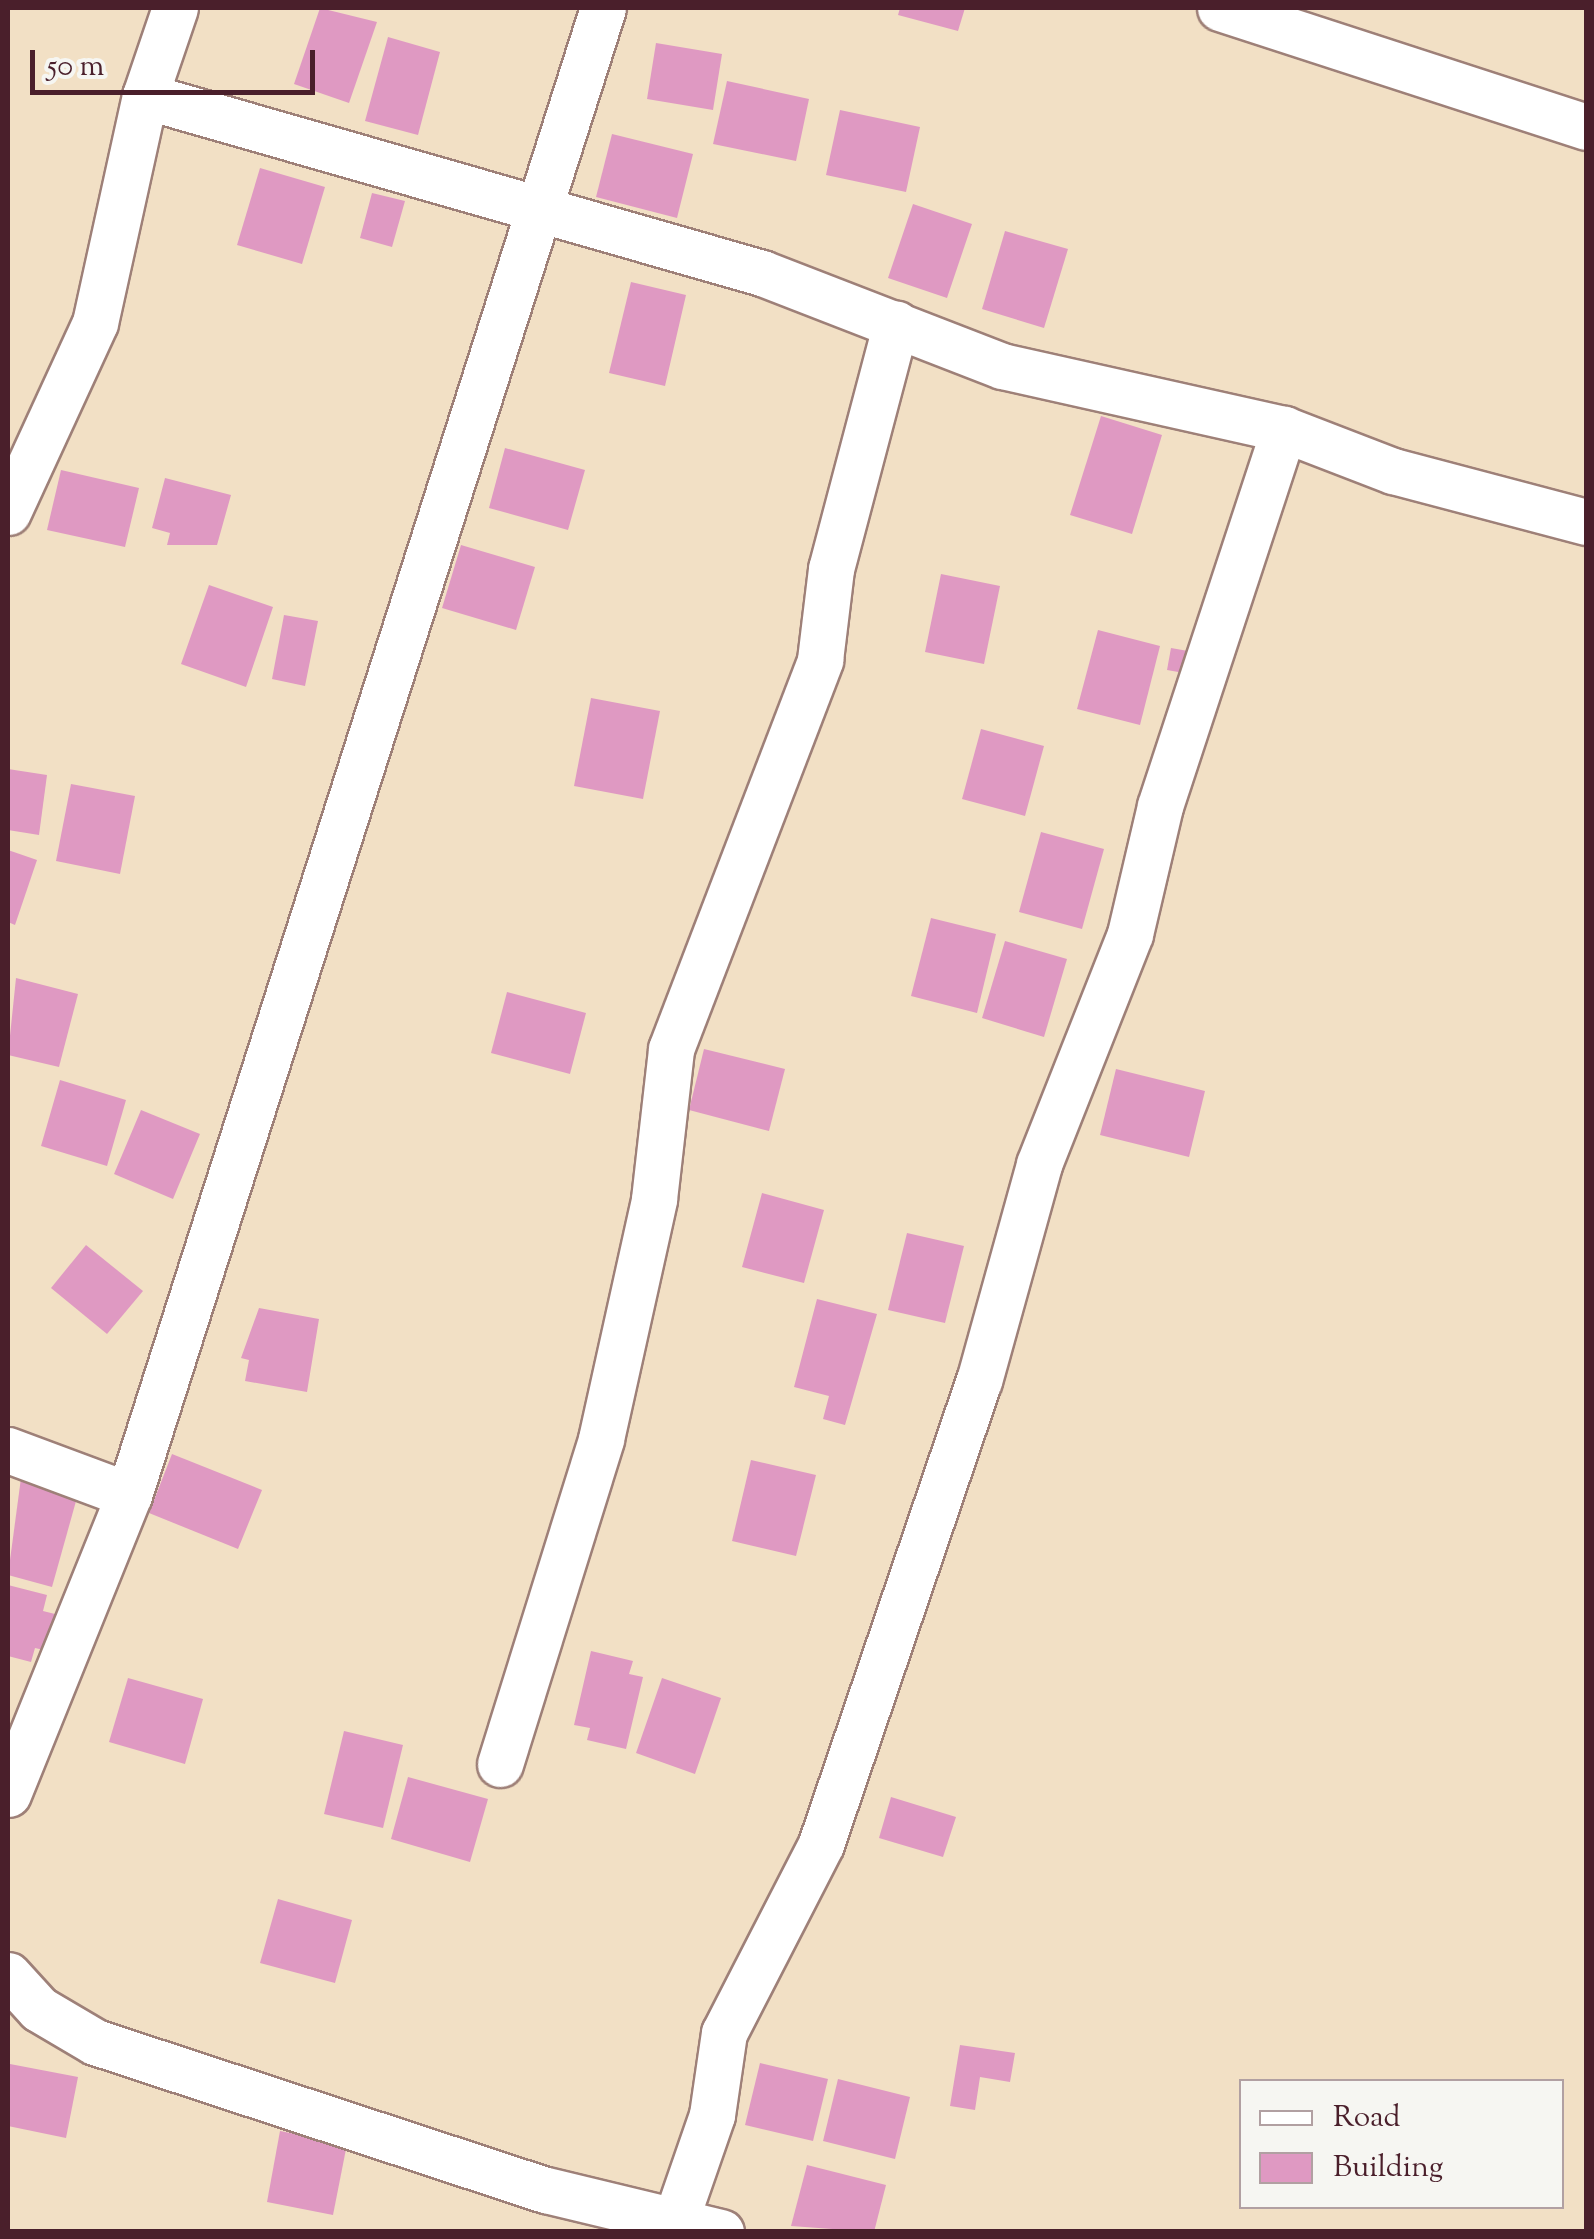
<!DOCTYPE html>
<html>
<head>
<meta charset="utf-8">
<style>
  body { margin:0 }
  #map { position:relative; width:1594px; height:2239px; overflow:hidden; background:#f2e0c5; font-family:"Sorts Mill Goudy",serif }
  div>[style] { position:absolute }
  [style*='--x'] { left:calc(var(--x)*1px); top:calc(var(--y)*1px); width:calc(var(--w)*1px); rotate:calc(var(--a)*1deg) }
  .building>* { inset:0; background:#df99c2 }
  .roads { filter:drop-shadow(2px 0 #9e8078) drop-shadow(-2px 0 #9e8078) drop-shadow(0 2px #9e8078) drop-shadow(0 -2px #9e8078) }
  .minor>* { height:45px; margin:-22.5px; padding:0 22.5px; transform-origin:22.5px; border-radius:22.5px; background:#fff }
  span { translate:-50% -50%; white-space:nowrap; text-align:center; line-height:1.15; -webkit-text-stroke:8px #f6f6f2; paint-order:stroke }
  .frame { position:absolute; inset:0; border:10px solid #4a1f2b; pointer-events:none }
  .legend { position:absolute; left:1239px; top:2079px; width:325px; height:130px; box-sizing:border-box; background:#f6f6f2; border:2px solid #b1a0a2; margin:0; padding:12px 18px; list-style:none; font-size:30px; color:#4a1f2b }
  .legend li { display:flex; align-items:center; gap:20px; height:50px }
  .legend b { width:50px; border:2px solid #b1a0a2 }
  .scale { position:absolute; left:30px; top:50px; width:285px; height:45px; box-sizing:border-box; border:5px solid #4a1f2b; border-top:0; padding-left:12px; font-size:30px; line-height:35px; white-space:nowrap; color:#4a1f2b; -webkit-text-stroke:8px #f6f6f2; paint-order:stroke }
</style>
</head>
<body>
<div id="map">
  <div class="building">
    <div style="clip-path:polygon(320px 8px,377px 22px,349px 103px,294px 84px)"></div>
    <div style="clip-path:polygon(900px 8px,965px 8px,958px 31px,898px 15px)"></div>
    <div style="clip-path:polygon(388px 37px,440px 52px,418px 135px,365px 121px)"></div>
    <div style="clip-path:polygon(656px 43px,722px 54px,713px 110px,647px 99px)"></div>
    <div style="clip-path:polygon(727px 81px,809px 99px,796px 161px,713px 144px)"></div>
    <div style="clip-path:polygon(840px 110px,920px 127px,906px 192px,826px 175px)"></div>
    <div style="clip-path:polygon(612px 134px,693px 154px,677px 218px,596px 197px)"></div>
    <div style="clip-path:polygon(260px 168px,325px 187px,302px 264px,237px 245px)"></div>
    <div style="clip-path:polygon(372px 193px,405px 201px,392px 247px,360px 238px)"></div>
    <div style="clip-path:polygon(913px 204px,972px 224px,947px 298px,888px 278px)"></div>
    <div style="clip-path:polygon(1005px 231px,1068px 249px,1044px 328px,982px 309px)"></div>
    <div style="clip-path:polygon(631px 282px,686px 295px,665px 386px,609px 373px)"></div>
    <div style="clip-path:polygon(1101px 416px,1162px 435px,1132px 534px,1070px 515px)"></div>
    <div style="clip-path:polygon(505px 448px,585px 470px,568px 530px,489px 508px)"></div>
    <div style="clip-path:polygon(61px 470px,139px 488px,125px 547px,47px 530px)"></div>
    <div style="clip-path:polygon(165px 478px,231px 495px,217px 545px,167px 545px,170px 533px,152px 528px)"></div>
    <div style="clip-path:polygon(461px 545px,535px 567px,516px 630px,442px 608px)"></div>
    <div style="clip-path:polygon(941px 574px,1000px 586px,984px 664px,925px 652px)"></div>
    <div style="clip-path:polygon(209px 585px,273px 607px,246px 687px,181px 664px)"></div>
    <div style="clip-path:polygon(284px 615px,318px 621px,305px 686px,272px 679px)"></div>
    <div style="clip-path:polygon(1098px 630px,1160px 646px,1140px 725px,1077px 709px)"></div>
    <div style="clip-path:polygon(1171px 648px,1188px 651px,1184px 673px,1167px 670px)"></div>
    <div style="clip-path:polygon(591px 698px,660px 711px,643px 799px,574px 786px)"></div>
    <div style="clip-path:polygon(981px 729px,1044px 746px,1025px 816px,962px 799px)"></div>
    <div style="clip-path:polygon(8px 769px,47px 775px,39px 835px,8px 830px)"></div>
    <div style="clip-path:polygon(71px 784px,135px 796px,120px 874px,56px 861px)"></div>
    <div style="clip-path:polygon(1041px 832px,1104px 849px,1082px 929px,1019px 912px)"></div>
    <div style="clip-path:polygon(8px 850px,37px 860px,15px 925px,8px 922px)"></div>
    <div style="clip-path:polygon(931px 918px,996px 934px,977px 1013px,911px 996px)"></div>
    <div style="clip-path:polygon(1005px 941px,1067px 959px,1044px 1037px,982px 1018px)"></div>
    <div style="clip-path:polygon(16px 978px,78px 994px,59px 1067px,8px 1055px)"></div>
    <div style="clip-path:polygon(507px 992px,586px 1013px,570px 1074px,491px 1053px)"></div>
    <div style="clip-path:polygon(704px 1049px,785px 1069px,769px 1131px,689px 1110px)"></div>
    <div style="clip-path:polygon(1116px 1069px,1205px 1091px,1189px 1157px,1100px 1135px)"></div>
    <div style="clip-path:polygon(60px 1080px,126px 1100px,107px 1166px,41px 1146px)"></div>
    <div style="clip-path:polygon(141px 1110px,200px 1134px,173px 1199px,114px 1174px)"></div>
    <div style="clip-path:polygon(762px 1193px,824px 1210px,804px 1283px,742px 1267px)"></div>
    <div style="clip-path:polygon(907px 1233px,964px 1246px,945px 1323px,888px 1310px)"></div>
    <div style="clip-path:polygon(86px 1245px,143px 1291px,107px 1334px,51px 1288px)"></div>
    <div style="clip-path:polygon(817px 1299px,877px 1314px,845px 1425px,823px 1419px,829px 1396px,794px 1387px)"></div>
    <div style="clip-path:polygon(259px 1308px,319px 1319px,307px 1392px,245px 1381px,249px 1360px,241px 1358px)"></div>
    <div style="clip-path:polygon(172px 1454px,262px 1490px,238px 1549px,149px 1513px)"></div>
    <div style="clip-path:polygon(751px 1460px,816px 1475px,796px 1556px,732px 1541px)"></div>
    <div style="clip-path:polygon(21px 1478px,78px 1494px,52px 1587px,8px 1575px)"></div>
    <div style="clip-path:polygon(8px 1585px,47px 1595px,43px 1611px,55px 1614px,48px 1651px,35px 1648px,31px 1662px,8px 1656px)"></div>
    <div style="clip-path:polygon(591px 1651px,633px 1661px,629px 1674px,643px 1677px,626px 1749px,587px 1740px,590px 1728px,574px 1725px)"></div>
    <div style="clip-path:polygon(128px 1678px,203px 1699px,185px 1764px,109px 1742px)"></div>
    <div style="clip-path:polygon(662px 1678px,721px 1698px,695px 1774px,636px 1753px)"></div>
    <div style="clip-path:polygon(344px 1731px,403px 1745px,383px 1828px,324px 1814px)"></div>
    <div style="clip-path:polygon(408px 1777px,488px 1799px,470px 1862px,391px 1839px)"></div>
    <div style="clip-path:polygon(891px 1797px,956px 1817px,943px 1857px,879px 1838px)"></div>
    <div style="clip-path:polygon(278px 1899px,352px 1920px,335px 1983px,260px 1963px)"></div>
    <div style="clip-path:polygon(960px 2045px,1015px 2053px,1010px 2082px,980px 2077px,975px 2110px,950px 2106px)"></div>
    <div style="clip-path:polygon(760px 2063px,828px 2079px,813px 2141px,745px 2125px)"></div>
    <div style="clip-path:polygon(10px 2064px,78px 2077px,66px 2138px,8px 2126px)"></div>
    <div style="clip-path:polygon(838px 2079px,910px 2097px,895px 2159px,823px 2141px)"></div>
    <div style="clip-path:polygon(280px 2131px,347px 2144px,333px 2215px,267px 2202px)"></div>
    <div style="clip-path:polygon(807px 2165px,886px 2185px,874px 2232px,791px 2226px)"></div>
  </div>
  <div class="roads">
    <div class="minor">
      <div style="--x:1220;--y:8;--w:385;--a:18"></div>
      <div style="--x:145;--y:96;--w:642;--a:16.01"></div>
      <div style="--x:762;--y:273;--w:257;--a:21.2"></div>
      <div style="--x:1002;--y:366;--w:289;--a:12.6"></div>
      <div style="--x:1284;--y:429;--w:117;--a:21.1"></div>
      <div style="--x:1393;--y:471;--w:200;--a:14.8"></div>
      <div style="--x:8;--y:512;--w:208;--a:-65.3"></div>
      <div style="--x:95;--y:323;--w:232;--a:-77.6"></div>
      <div style="--x:145;--y:96;--w:93;--a:-71.2"></div>
      <div style="--x:8;--y:1450;--w:129;--a:20.4"></div>
      <div style="--x:500;--y:1764;--w:340;--a:-72.7"></div>
      <div style="--x:601;--y:1439;--w:246;--a:-77.5"></div>
      <div style="--x:654;--y:1199;--w:151;--a:-83.5"></div>
      <div style="--x:671;--y:1049;--w:417;--a:-69"></div>
      <div style="--x:820;--y:660;--w:92;--a:-83.1"></div>
      <div style="--x:831;--y:569;--w:254;--a:-75.2"></div>
      <div style="--x:8;--y:1794;--w:323;--a:-68"></div>
      <div style="--x:129;--y:1495;--w:1561;--a:-72.32"></div>
      <div style="--x:8;--y:1975;--w:46;--a:47.6"></div>
      <div style="--x:39;--y:2009;--w:65;--a:30.5"></div>
      <div style="--x:95;--y:2042;--w:475;--a:18.2"></div>
      <div style="--x:546;--y:2190;--w:180;--a:13.5"></div>
      <div style="--x:676;--y:2219;--w:110;--a:-70.9"></div>
      <div style="--x:712;--y:2115;--w:83;--a:-81.7"></div>
      <div style="--x:724;--y:2033;--w:212;--a:-62.8"></div>
      <div style="--x:821;--y:1844;--w:489;--a:-71.2"></div>
      <div style="--x:979;--y:1381;--w:225;--a:-74.5"></div>
      <div style="--x:1039;--y:1164;--w:247;--a:-68.4"></div>
      <div style="--x:1130;--y:934;--w:131;--a:-76.8"></div>
      <div style="--x:1160;--y:806;--w:397;--a:-71.8"></div>
    </div>
  </div>
  <div class="frame"></div>
  <ul class="legend">
  <li><b style="height:12px;background:#fff"></b>Road</li>
  <li><b style="height:28px;background:#df99c2"></b>Building</li>
  </ul>
  <div class="scale">50 m</div>
</div>
</body>
</html>
